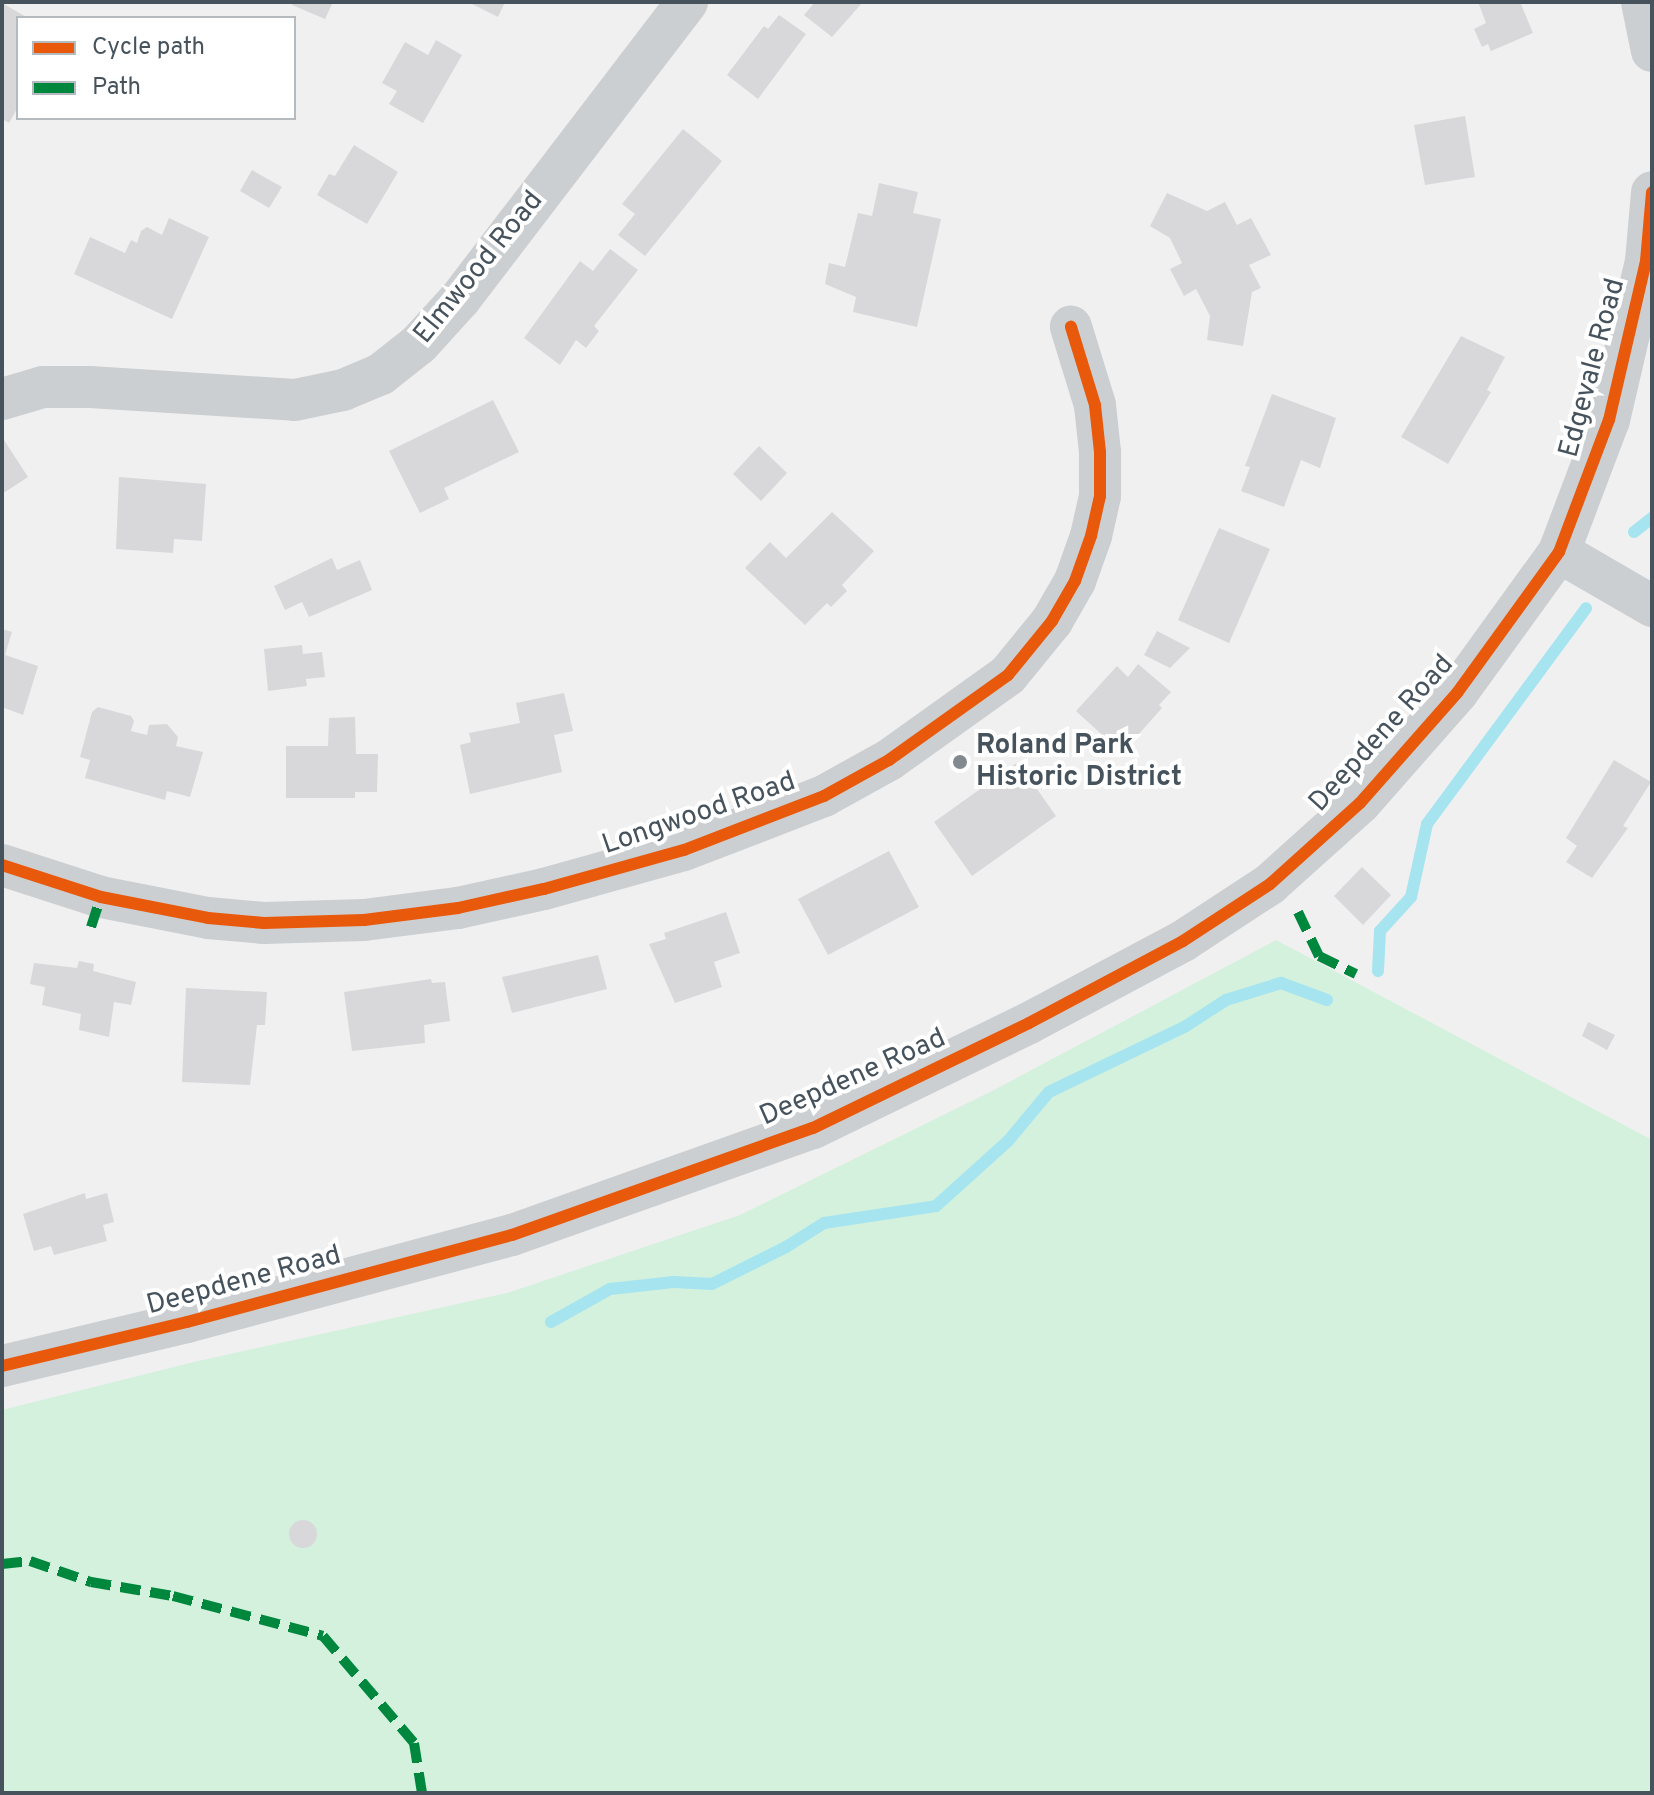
<!DOCTYPE html>
<html>
<head>
<meta charset="utf-8">
<style>
  body { margin:0 }
  #map { position:relative; width:1654px; height:1795px; overflow:hidden; background:#f1f0f0; font-family:Overpass,sans-serif }
  div>[style] { position:absolute }
  [style*='--x'] { left:calc(var(--x)*1px); top:calc(var(--y)*1px); width:calc(var(--w)*1px); rotate:calc(var(--a)*1deg) }
  .green>* { inset:0; background:#d3f1dd }
  .stream>* { height:12px; margin:-6px; padding:0 6px; transform-origin:6px; border-radius:6px; background:#a6e4f0 }
  .building>* { inset:0; background:#d8d8da }
  .round { border-radius:50% }
  .minor>* { height:42px; margin:-21px; padding:0 21px; transform-origin:21px; border-radius:21px; background:#cccfd1 }
  .quiet>* { height:10px; margin-top:-5px; transform-origin:0; background:repeating-linear-gradient(90deg,#00873e 0 20px,transparent 0 30px) }
  .cycleway>* { height:12px; margin:-6px; padding:0 6px; transform-origin:6px; border-radius:6px; background:#e8590c }
  .dots>* { width:22px; height:22px; translate:-50% -50%; box-sizing:border-box; border:4px solid #fff; border-radius:50% }
  span { translate:-50% -50%; white-space:nowrap; text-align:center; line-height:1.15; -webkit-text-stroke:8px #fff; paint-order:stroke }
  .street-label { font-size:28px; color:#46535d }
  .poi-label { font-size:28px; color:#46535d; font-weight:700 }
  .left { translate:0 -50%; text-align:left }
  .frame { position:absolute; inset:0; border:4px solid #46535d; pointer-events:none }
  .legend { position:absolute; left:16px; top:16px; width:280px; height:104px; box-sizing:border-box; background:#fff; border:2px solid #b5babe; margin:0; padding:10px 14px; list-style:none; font-size:24px; color:#46535d }
  .legend li { display:flex; align-items:center; gap:16px; height:40px }
  .legend b { width:40px; border:2px solid #b5babe }
</style>
</head>
<body>
<div id="map">
  <div class="green">
    <div style="clip-path:polygon(1276px 940px,1652px 1140px,1652px 1793px,2px 1793px,2px 1410px,198px 1361px,507px 1293px,740px 1215px,996px 1089px)"></div>
  </div>
  <div class="stream">
    <div style="--x:1634;--y:532;--w:23;--a:-38"></div>
    <div style="--x:1378;--y:971;--w:40;--a:-87.1"></div>
    <div style="--x:1380;--y:931;--w:46;--a:-47.6"></div>
    <div style="--x:1411;--y:897;--w:75;--a:-77.6"></div>
    <div style="--x:1427;--y:824;--w:268;--a:-53.6"></div>
    <div style="--x:551;--y:1322;--w:68;--a:-29.2"></div>
    <div style="--x:610;--y:1289;--w:64;--a:-6.2"></div>
    <div style="--x:674;--y:1282;--w:38;--a:3"></div>
    <div style="--x:712;--y:1284;--w:83;--a:-26.6"></div>
    <div style="--x:786;--y:1247;--w:45;--a:-32.3"></div>
    <div style="--x:824;--y:1223;--w:113;--a:-8.6"></div>
    <div style="--x:936;--y:1206;--w:97;--a:-42.1"></div>
    <div style="--x:1008;--y:1141;--w:64;--a:-50.1"></div>
    <div style="--x:1049;--y:1092;--w:152;--a:-25.7"></div>
    <div style="--x:1186;--y:1026;--w:48;--a:-33"></div>
    <div style="--x:1226;--y:1000;--w:58;--a:-17.2"></div>
    <div style="--x:1281;--y:983;--w:49;--a:20.3"></div>
  </div>
  <div class="building">
    <div style="clip-path:polygon(293px 2px,333px 2px,325px 19px,292px 5px)"></div>
    <div style="clip-path:polygon(468px 2px,505px 2px,498px 17px)"></div>
    <div style="clip-path:polygon(815px 2px,863px 2px,832px 37px,804px 15px)"></div>
    <div style="clip-path:polygon(1478px 2px,1520px 2px,1533px 33px,1491px 51px,1488px 44px,1482px 47px,1474px 29px,1486px 23px)"></div>
    <div style="clip-path:polygon(2px 3px,28px 18px,18px 18px,18px 107px,9px 123px,2px 119px)"></div>
    <div style="clip-path:polygon(779px 15px,806px 34px,758px 99px,727px 75px,764px 26px,768px 29px)"></div>
    <div style="clip-path:polygon(436px 40px,462px 55px,423px 123px,389px 104px,397px 91px,382px 83px,405px 42px,428px 55px)"></div>
    <div style="clip-path:polygon(1465px 116px,1475px 177px,1425px 185px,1414px 125px)"></div>
    <div style="clip-path:polygon(683px 129px,722px 161px,645px 256px,618px 235px,635px 214px,622px 204px)"></div>
    <div style="clip-path:polygon(354px 145px,398px 172px,367px 224px,317px 195px,329px 174px,335px 176px)"></div>
    <div style="clip-path:polygon(252px 170px,282px 187px,269px 208px,240px 191px)"></div>
    <div style="clip-path:polygon(879px 183px,918px 192px,913px 213px,941px 219px,917px 327px,853px 312px,856px 297px,825px 284px,829px 263px,845px 267px,858px 213px,872px 216px)"></div>
    <div style="clip-path:polygon(1167px 193px,1207px 211px,1225px 202px,1237px 225px,1251px 218px,1271px 255px,1249px 265px,1261px 288px,1252px 292px,1243px 346px,1207px 340px,1210px 316px,1196px 289px,1184px 296px,1170px 269px,1182px 263px,1170px 238px,1150px 226px)"></div>
    <div style="clip-path:polygon(169px 218px,209px 237px,172px 319px,74px 274px,90px 237px,125px 253px,131px 240px,137px 243px,141px 231px,147px 227px,162px 235px)"></div>
    <div style="clip-path:polygon(610px 249px,638px 270px,594px 326px,599px 331px,586px 348px,576px 340px,560px 365px,524px 338px,580px 261px,593px 271px)"></div>
    <div style="clip-path:polygon(1461px 336px,1505px 357px,1487px 390px,1491px 392px,1448px 464px,1401px 437px)"></div>
    <div style="clip-path:polygon(1272px 394px,1336px 418px,1320px 468px,1301px 460px,1284px 507px,1241px 491px,1250px 467px,1245px 466px)"></div>
    <div style="clip-path:polygon(493px 400px,519px 452px,444px 488px,449px 499px,420px 513px,389px 451px)"></div>
    <div style="clip-path:polygon(2px 437px,28px 477px,2px 494px)"></div>
    <div style="clip-path:polygon(759px 446px,787px 473px,761px 501px,733px 474px)"></div>
    <div style="clip-path:polygon(119px 477px,206px 484px,202px 541px,174px 539px,173px 553px,116px 549px)"></div>
    <div style="clip-path:polygon(832px 512px,874px 551px,842px 585px,847px 591px,831px 607px,827px 603px,805px 625px,745px 568px,770px 542px,786px 558px)"></div>
    <div style="clip-path:polygon(1219px 528px,1270px 549px,1229px 643px,1178px 620px)"></div>
    <div style="clip-path:polygon(332px 558px,337px 570px,360px 560px,372px 590px,309px 617px,302px 602px,285px 610px,274px 586px)"></div>
    <div style="clip-path:polygon(2px 629px,12px 632px,5px 655px,38px 666px,23px 715px,2px 707px)"></div>
    <div style="clip-path:polygon(1157px 631px,1190px 648px,1170px 668px,1144px 655px)"></div>
    <div style="clip-path:polygon(302px 645px,303px 654px,322px 652px,325px 677px,306px 679px,307px 686px,268px 691px,264px 649px)"></div>
    <div style="clip-path:polygon(1138px 664px,1171px 692px,1159px 705px,1162px 708px,1122px 753px,1076px 711px,1117px 666px,1128px 677px)"></div>
    <div style="clip-path:polygon(564px 693px,573px 731px,554px 735px,562px 772px,470px 794px,460px 745px,471px 742px,469px 733px,520px 723px,516px 703px)"></div>
    <div style="clip-path:polygon(98px 707px,131px 716px,134px 721px,131px 731px,147px 735px,149px 725px,167px 724px,178px 737px,176px 746px,203px 752px,190px 797px,167px 791px,165px 800px,85px 778px,90px 760px,80px 757px,92px 712px)"></div>
    <div style="clip-path:polygon(355px 717px,356px 754px,378px 754px,377px 792px,355px 792px,355px 798px,286px 798px,286px 746px,328px 746px,329px 718px)"></div>
    <div style="clip-path:polygon(1614px 760px,1651px 782px,1623px 826px,1628px 828px,1592px 878px,1566px 862px,1577px 846px,1566px 838px)"></div>
    <div style="clip-path:polygon(1018px 762px,1056px 816px,972px 876px,934px 822px)"></div>
    <div style="clip-path:polygon(889px 851px,919px 907px,828px 955px,798px 899px)"></div>
    <div style="clip-path:polygon(1362px 867px,1391px 895px,1363px 925px,1334px 896px)"></div>
    <div style="clip-path:polygon(726px 912px,740px 953px,714px 962px,722px 987px,675px 1003px,649px 944px,666px 939px,664px 933px)"></div>
    <div style="clip-path:polygon(598px 955px,607px 989px,512px 1013px,502px 977px)"></div>
    <div style="clip-path:polygon(79px 961px,94px 964px,93px 971px,136px 982px,131px 1005px,114px 1002px,109px 1037px,79px 1030px,81px 1014px,42px 1005px,45px 987px,30px 984px,34px 963px,77px 968px)"></div>
    <div style="clip-path:polygon(431px 979px,432px 983px,445px 982px,450px 1021px,424px 1025px,425px 1043px,352px 1051px,344px 992px)"></div>
    <div style="clip-path:polygon(186px 988px,267px 992px,265px 1025px,257px 1025px,250px 1085px,182px 1082px)"></div>
    <div style="clip-path:polygon(1588px 1022px,1615px 1035px,1607px 1050px,1582px 1036px)"></div>
    <div style="clip-path:polygon(85px 1193px,86px 1199px,107px 1193px,114px 1222px,103px 1225px,107px 1241px,54px 1255px,51px 1246px,34px 1251px,23px 1214px)"></div>
    <div class="round" style="left:289px;top:1520px;width:28px;height:28px"></div>
  </div>
  <div class="minor">
    <div style="--x:1642;--y:2;--w:50;--a:78.5"></div>
    <div style="--x:2;--y:399;--w:43;--a:-16.3"></div>
    <div style="--x:43;--y:387;--w:47;--a:0"></div>
    <div style="--x:90;--y:387;--w:205;--a:3.6"></div>
    <div style="--x:295;--y:400;--w:49;--a:-11.8"></div>
    <div style="--x:343;--y:390;--w:41;--a:-22.8"></div>
    <div style="--x:381;--y:374;--w:48;--a:-38.3"></div>
    <div style="--x:419;--y:344;--w:61;--a:-47.7"></div>
    <div style="--x:460;--y:299;--w:374;--a:-52.6"></div>
    <div style="--x:1559;--y:552;--w:108;--a:30.1"></div>
    <div style="--x:2;--y:865;--w:104;--a:17.9"></div>
    <div style="--x:101;--y:897;--w:109;--a:11.1"></div>
    <div style="--x:208;--y:918;--w:56;--a:5.1"></div>
    <div style="--x:264;--y:923;--w:100;--a:-1.7"></div>
    <div style="--x:364;--y:920;--w:95;--a:-7.3"></div>
    <div style="--x:458;--y:908;--w:88;--a:-12.5"></div>
    <div style="--x:544;--y:889;--w:145;--a:-15.6"></div>
    <div style="--x:684;--y:850;--w:150;--a:-21.1"></div>
    <div style="--x:824;--y:796;--w:74;--a:-29"></div>
    <div style="--x:889;--y:760;--w:146;--a:-35.5"></div>
    <div style="--x:1008;--y:675;--w:70;--a:-50.8"></div>
    <div style="--x:1052;--y:621;--w:46;--a:-60.1"></div>
    <div style="--x:1075;--y:581;--w:48;--a:-70.4"></div>
    <div style="--x:1091;--y:536;--w:41;--a:-77.3"></div>
    <div style="--x:1100;--y:496;--w:44;--a:-90"></div>
    <div style="--x:1100;--y:452;--w:47;--a:-96.1"></div>
    <div style="--x:1095;--y:405;--w:82;--a:-107.1"></div>
    <div style="--x:2;--y:1366;--w:190;--a:-13.4"></div>
    <div style="--x:187;--y:1322;--w:336;--a:-15"></div>
    <div style="--x:512;--y:1235;--w:319;--a:-19.6"></div>
    <div style="--x:813;--y:1128;--w:240;--a:-25.9"></div>
    <div style="--x:1029;--y:1023;--w:174;--a:-28"></div>
    <div style="--x:1183;--y:941;--w:104;--a:-33.2"></div>
    <div style="--x:1270;--y:884;--w:121;--a:-42"></div>
    <div style="--x:1360;--y:803;--w:147;--a:-48.6"></div>
    <div style="--x:1457;--y:693;--w:174;--a:-54.1"></div>
    <div style="--x:1559;--y:552;--w:141;--a:-69.3"></div>
    <div style="--x:1609;--y:420;--w:163;--a:-76.9"></div>
    <div style="--x:1646;--y:261;--w:69;--a:-85"></div>
  </div>
  <div class="quiet">
    <div style="--x:1298;--y:912;--w:49;--a:64.5"></div>
    <div style="--x:1319;--y:956;--w:41;--a:25.9"></div>
    <div style="--x:91;--y:927;--w:32;--a:-72"></div>
    <div style="--x:2;--y:1564;--w:28;--a:-6"></div>
    <div style="--x:30;--y:1561;--w:65;--a:19"></div>
    <div style="--x:91;--y:1582;--w:83;--a:9.7"></div>
    <div style="--x:173;--y:1596;--w:155;--a:14.9"></div>
    <div style="--x:323;--y:1636;--w:140;--a:49.6"></div>
    <div style="--x:414;--y:1743;--w:51;--a:80.9"></div>
  </div>
  <div class="cycleway">
    <div style="--x:2;--y:865;--w:104;--a:17.9"></div>
    <div style="--x:101;--y:897;--w:109;--a:11.1"></div>
    <div style="--x:208;--y:918;--w:56;--a:5.1"></div>
    <div style="--x:264;--y:923;--w:100;--a:-1.7"></div>
    <div style="--x:364;--y:920;--w:95;--a:-7.3"></div>
    <div style="--x:458;--y:908;--w:88;--a:-12.5"></div>
    <div style="--x:544;--y:889;--w:145;--a:-15.6"></div>
    <div style="--x:684;--y:850;--w:150;--a:-21.1"></div>
    <div style="--x:824;--y:796;--w:74;--a:-29"></div>
    <div style="--x:889;--y:760;--w:146;--a:-35.5"></div>
    <div style="--x:1008;--y:675;--w:70;--a:-50.8"></div>
    <div style="--x:1052;--y:621;--w:46;--a:-60.1"></div>
    <div style="--x:1075;--y:581;--w:48;--a:-70.4"></div>
    <div style="--x:1091;--y:536;--w:41;--a:-77.3"></div>
    <div style="--x:1100;--y:496;--w:44;--a:-90"></div>
    <div style="--x:1100;--y:452;--w:47;--a:-96.1"></div>
    <div style="--x:1095;--y:405;--w:82;--a:-107.1"></div>
    <div style="--x:2;--y:1366;--w:190;--a:-13.4"></div>
    <div style="--x:187;--y:1322;--w:336;--a:-15"></div>
    <div style="--x:512;--y:1235;--w:319;--a:-19.6"></div>
    <div style="--x:813;--y:1128;--w:240;--a:-25.9"></div>
    <div style="--x:1029;--y:1023;--w:174;--a:-28"></div>
    <div style="--x:1183;--y:941;--w:104;--a:-33.2"></div>
    <div style="--x:1270;--y:884;--w:121;--a:-42"></div>
    <div style="--x:1360;--y:803;--w:147;--a:-48.6"></div>
    <div style="--x:1457;--y:693;--w:174;--a:-54.1"></div>
    <div style="--x:1559;--y:552;--w:141;--a:-69.3"></div>
    <div style="--x:1609;--y:420;--w:163;--a:-76.9"></div>
    <div style="--x:1646;--y:261;--w:69;--a:-85"></div>
  </div>
  <div class="dots">
    <div style="left:960px;top:762px;background:#828a90"></div>
  </div>
  <div class="street-label">
    <span style="left:479px;top:268px;rotate:-51deg">Elmwood Road</span>
    <span style="left:1593px;top:368px;rotate:-75deg">Edgevale Road</span>
    <span style="left:1382px;top:734px;rotate:-48deg">Deepdene Road</span>
    <span style="left:699px;top:814px;rotate:-19deg">Longwood Road</span>
    <span style="left:853px;top:1078px;rotate:-24deg">Deepdene Road</span>
    <span style="left:244px;top:1281px;rotate:-15deg">Deepdene Road</span>
  </div>
  <div class="poi-label">
    <span class="left" style="left:976px;top:762px">Roland Park<br>Historic District</span>
  </div>
  <div class="frame"></div>
  <ul class="legend">
  <li><b style="height:10px;background:#e8590c"></b>Cycle path</li>
  <li><b style="height:10px;background:#00873e"></b>Path</li>
  </ul>
</div>
</body>
</html>
